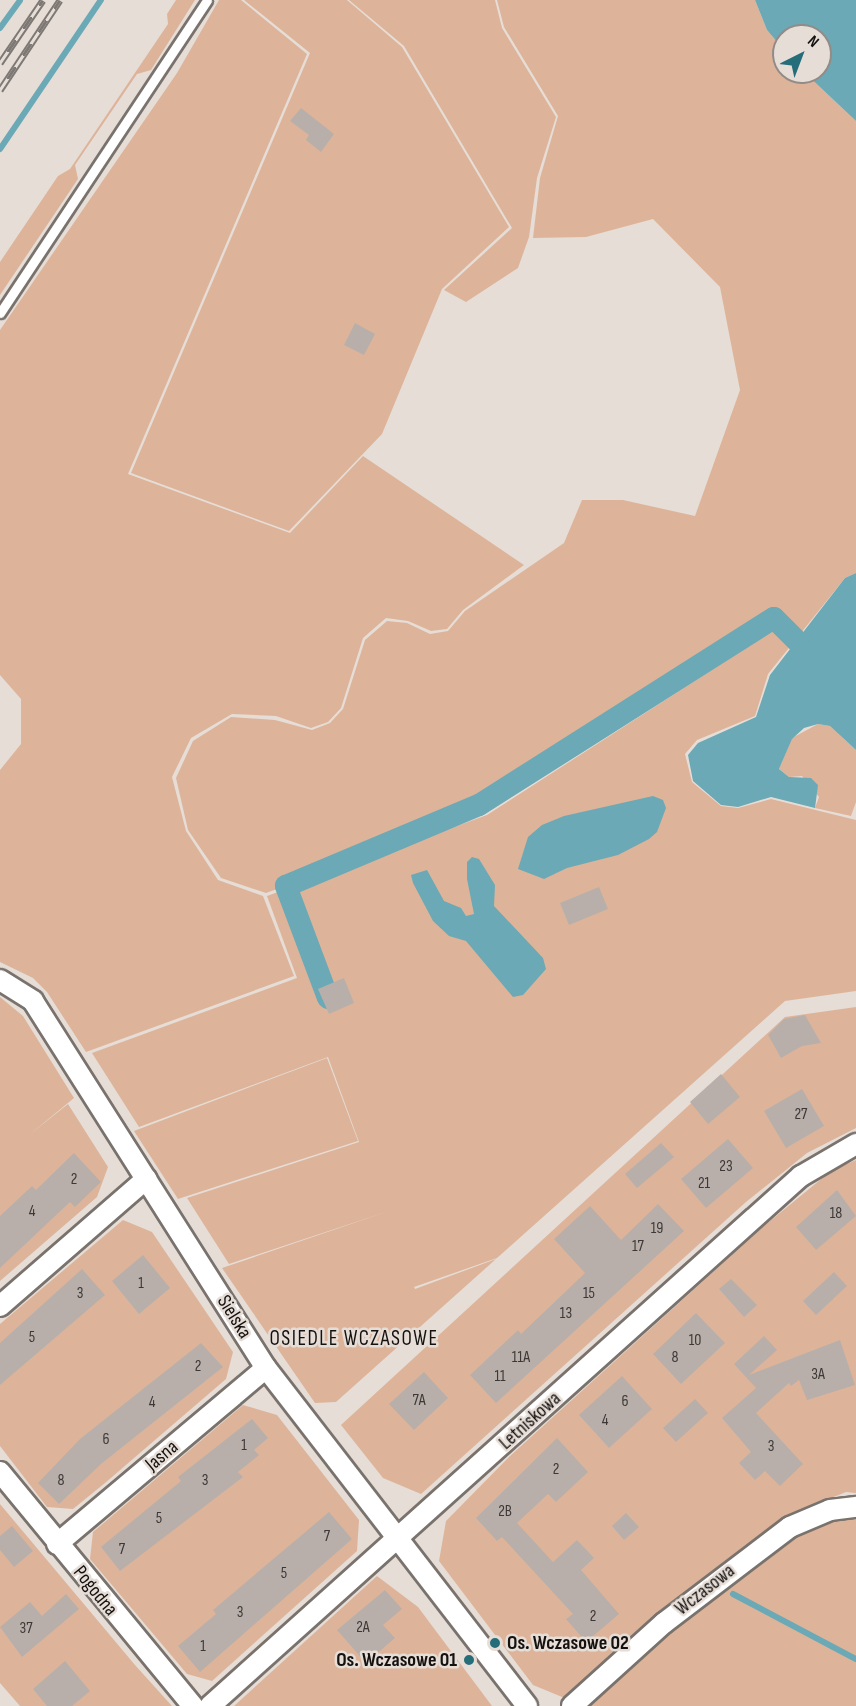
<!DOCTYPE html>
<html>
<head>
<meta charset="utf-8">
<style>
  body { margin:0 }
  #map { position:relative; width:856px; height:1706px; overflow:hidden; background:#e6ddd7; font-family:"Sofia Sans Condensed",sans-serif }
  div>[style] { position:absolute }
  [style*='--x'] { left:calc(var(--x)*1px); top:calc(var(--y)*1px); width:calc(var(--w)*1px); rotate:calc(var(--a)*1deg) }
  .green>* { inset:0; background:#ddb49a }
  .water>* { inset:0; background:#6aa9b5 }
  .stream>* { height:6px; margin:-3px; padding:0 3px; transform-origin:3px; border-radius:3px; background:#6aa9b5 }
  .canal>* { height:22px; margin:-11px; padding:0 11px; transform-origin:11px; border-radius:11px; background:#6aa9b5 }
  .building>* { inset:0; background:#b8afaa }
  .roads { filter:drop-shadow(2px 0 #79726d) drop-shadow(-2px 0 #79726d) drop-shadow(0 2px #79726d) drop-shadow(0 -2px #79726d) }
  .lane>* { height:9px; margin:-4.5px; padding:0 4.5px; transform-origin:4.5px; border-radius:4.5px; background:#fff }
  .street>* { height:20px; margin:-10px; padding:0 10px; transform-origin:10px; border-radius:10px; background:#fff }
  .rail>* { height:7px; margin-top:-3.5px; transform-origin:0; background:repeating-linear-gradient(90deg,#e6ddd7 0 14px,#7e7874 0 28px); box-sizing:border-box; border-block:2px solid #7e7874 }
  .dots>* { width:16px; height:16px; translate:-50% -50%; box-sizing:border-box; border:3px solid #e6ddd7; border-radius:50% }
  span { translate:-50% -50%; white-space:nowrap; text-align:center; line-height:1.15; -webkit-text-stroke:5px #e6ddd7; paint-order:stroke }
  .number-label { font-size:16px; color:#3d3836 }
  .number-label span { -webkit-text-stroke-width:0 }
  .street-label { font-size:20px; color:#14110f }
  .poi-label { font-size:20px; color:#14110f; font-weight:700 }
  .left { translate:0 -50%; text-align:left }
  .right { translate:-100% -50%; text-align:right }
  .neighbourhood-label { font-size:21px; color:#14110f; letter-spacing:1.5px }
  .north { position:absolute; left:772px; top:24px; width:60px; height:60px; box-sizing:border-box; background:#e6ddd7; border:2px solid #928b87; border-radius:50%; rotate:42deg; font-size:16px; font-weight:700; line-height:24px; text-align:center; color:#14110f }
  .north::after { content:''; display:block; margin:auto; width:21px; height:27px; background:#256d79; clip-path:polygon(50% 0,100% 100%,50% 72%,0 100%) }
</style>
</head>
<body>
<div id="map">
  <div class="green">
    <div style="clip-path:polygon(176px 0,195px 0,151px 70px,137px 74px,75px 165px,78px 179px,0 295px,0 262px,58px 176px,70px 169px,168px 24px,167px 14px)"></div>
    <div style="clip-path:polygon(219px 0,241px 0,307px 54px,128px 474px,290px 533px,363px 456px,524px 565px,463px 610px,447px 629px,431px 631px,408px 621px,386px 618px,363px 638px,341px 708px,328px 722px,311px 728px,276px 716px,232px 714px,191px 738px,172px 777px,186px 831px,218px 880px,263px 896px,294px 976px,86px 1052px,47px 992px,33px 978px,0 962px,0 770px,21px 744px,21px 699px,0 675px,0 330px,177px 73px)"></div>
    <div style="clip-path:polygon(244px 0,347px 0,402px 47px,509px 227px,442px 289px,382px 434px,289px 531px,131px 473px,310px 53px)"></div>
    <div style="clip-path:polygon(349px 0,495px 0,502px 28px,556px 117px,537px 178px,529px 237px,518px 268px,466px 302px,444px 290px,512px 228px,404px 46px)"></div>
    <div style="clip-path:polygon(497px 0,755px 0,767px 30px,784px 50px,784px 72px,804px 72px,856px 121px,856px 573px,845px 578px,768px 674px,755px 716px,697px 740px,685px 754px,692px 782px,721px 806px,738px 808px,771px 799px,856px 820px,856px 991px,785px 1001px,497px 1258px,414px 1287px,408px 1272px,415px 1289px,496px 1259px,336px 1402px,315px 1403px,222px 1268px,386px 1212px,229px 1264px,187px 1198px,359px 1142px,328px 1057px,139px 1127px,92px 1053px,297px 978px,267px 896px,487px 815px,749px 646px,486px 813px,266px 893px,221px 878px,188px 830px,176px 778px,193px 741px,231px 717px,275px 720px,312px 730px,330px 723px,343px 709px,365px 640px,387px 621px,407px 623px,430px 634px,448px 631px,465px 611px,564px 543px,582px 500px,623px 500px,695px 516px,740px 390px,720px 287px,653px 219px,586px 237px,533px 238px,540px 178px,558px 116px,504px 27px)"></div>
    <div style="clip-path:polygon(818px 724px,830px 726px,856px 750px,856px 802px,851px 816px,815px 808px,819px 797px,802px 776px,789px 777px,779px 769px,792px 738px)"></div>
    <div style="clip-path:polygon(0 997px,23px 1016px,74px 1098px,29px 1135px,68px 1104px,108px 1167px,97px 1197px,0 1281px)"></div>
    <div style="clip-path:polygon(856px 1007px,856px 1128px,807px 1153px,746px 1202px,421px 1494px,383px 1478px,341px 1425px,785px 1017px)"></div>
    <div style="clip-path:polygon(327px 1058px,358px 1141px,178px 1199px,134px 1131px)"></div>
    <div style="clip-path:polygon(856px 1160px,856px 1493px,846px 1492px,784px 1517px,656px 1618px,567px 1699px,533px 1685px,439px 1561px,446px 1521px,510px 1456px,764px 1226px,831px 1171px)"></div>
    <div style="clip-path:polygon(123px 1220px,152px 1232px,233px 1352px,226px 1379px,105px 1483px,73px 1509px,47px 1507px,0 1446px,0 1324px)"></div>
    <div style="clip-path:polygon(243px 1405px,277px 1415px,359px 1520px,357px 1551px,212px 1681px,187px 1674px,90px 1559px,93px 1532px)"></div>
    <div style="clip-path:polygon(0 1504px,135px 1665px,172px 1706px,20px 1706px,0 1683px)"></div>
    <div style="clip-path:polygon(842px 1517px,856px 1519px,856px 1706px,588px 1706px,671px 1628px,749px 1567px,804px 1530px)"></div>
    <div style="clip-path:polygon(377px 1576px,418px 1607px,492px 1706px,234px 1706px)"></div>
  </div>
  <div class="water">
    <div style="clip-path:polygon(755px 0,856px 0,856px 121px,804px 72px,820px 72px,820px 36px,784px 36px,784px 50px,767px 30px)"></div>
    <div style="clip-path:polygon(856px 573px,856px 750px,830px 726px,818px 724px,804px 728px,792px 739px,779px 769px,789px 777px,811px 778px,818px 785px,815px 808px,771px 797px,738px 807px,721px 805px,693px 781px,688px 755px,698px 743px,756px 717px,770px 675px,845px 578px)"></div>
    <div style="clip-path:polygon(653px 796px,663px 800px,666px 808px,657px 832px,649px 839px,618px 855px,567px 868px,544px 879px,518px 869px,528px 837px,542px 825px,564px 816px)"></div>
    <div style="clip-path:polygon(472px 857px,479px 859px,495px 885px,494px 906px,543px 958px,546px 969px,523px 995px,513px 997px,466px 941px,449px 936px,433px 921px,413px 883px,411px 875px,427px 870px,444px 901px,461px 908px,466px 916px,474px 914px,467px 879px,467px 862px)"></div>
  </div>
  <div class="stream">
    <div style="--x:0;--y:28;--w:34;--a:-54"></div>
    <div style="--x:0;--y:149;--w:180;--a:-55.9"></div>
    <div style="--x:733;--y:1594;--w:139;--a:27.9"></div>
  </div>
  <div class="canal">
    <div style="--x:328;--y:998;--w:120;--a:-110.6"></div>
    <div style="--x:286;--y:886;--w:209;--a:-22.8"></div>
    <div style="--x:479;--y:805;--w:349;--a:-32.4"></div>
    <div style="--x:774;--y:618;--w:33;--a:45"></div>
  </div>
  <div class="building">
    <div style="clip-path:polygon(301px 108px,334px 134px,321px 152px,306px 140px,309px 135px,290px 121px)"></div>
    <div style="clip-path:polygon(355px 323px,375px 334px,364px 355px,344px 345px)"></div>
    <div style="clip-path:polygon(599px 887px,608px 909px,569px 925px,560px 903px)"></div>
    <div style="clip-path:polygon(344px 978px,354px 1003px,329px 1014px,318px 989px)"></div>
    <div style="clip-path:polygon(805px 1015px,821px 1043px,802px 1046px,781px 1058px,768px 1035px,784px 1019px)"></div>
    <div style="clip-path:polygon(721px 1074px,740px 1097px,708px 1124px,690px 1102px)"></div>
    <div style="clip-path:polygon(802px 1089px,824px 1126px,786px 1148px,764px 1111px)"></div>
    <div style="clip-path:polygon(728px 1139px,753px 1168px,706px 1208px,681px 1179px)"></div>
    <div style="clip-path:polygon(661px 1143px,674px 1157px,637px 1188px,625px 1174px)"></div>
    <div style="clip-path:polygon(74px 1153px,101px 1182px,75px 1207px,70px 1202px,0 1268px,0 1216px,32px 1186px,36px 1190px)"></div>
    <div style="clip-path:polygon(837px 1190px,856px 1216px,816px 1250px,796px 1227px)"></div>
    <div style="clip-path:polygon(658px 1204px,684px 1231px,496px 1403px,470px 1375px,518px 1330px,521px 1334px,585px 1273px,554px 1239px,590px 1206px,621px 1240px)"></div>
    <div style="clip-path:polygon(143px 1255px,170px 1288px,139px 1314px,112px 1281px)"></div>
    <div style="clip-path:polygon(82px 1269px,105px 1295px,0 1385px,0 1343px)"></div>
    <div style="clip-path:polygon(834px 1272px,847px 1286px,816px 1315px,803px 1301px)"></div>
    <div style="clip-path:polygon(731px 1279px,757px 1305px,744px 1317px,719px 1289px)"></div>
    <div style="clip-path:polygon(696px 1313px,725px 1343px,681px 1384px,653px 1354px)"></div>
    <div style="clip-path:polygon(764px 1336px,777px 1350px,749px 1375px,840px 1340px,855px 1385px,807px 1400px,799px 1380px,791px 1386px,789px 1383px,756px 1413px,803px 1464px,780px 1486px,765px 1471px,755px 1480px,739px 1463px,751px 1452px,722px 1418px,756px 1388px,734px 1364px)"></div>
    <div style="clip-path:polygon(201px 1343px,223px 1367px,101px 1464px,59px 1504px,38px 1483px,80px 1439px)"></div>
    <div style="clip-path:polygon(424px 1372px,448px 1398px,414px 1430px,389px 1404px)"></div>
    <div style="clip-path:polygon(622px 1376px,652px 1409px,609px 1448px,579px 1415px)"></div>
    <div style="clip-path:polygon(695px 1399px,708px 1413px,676px 1442px,663px 1428px)"></div>
    <div style="clip-path:polygon(252px 1419px,268px 1438px,254px 1450px,259px 1455px,238px 1472px,243px 1477px,120px 1571px,101px 1547px,181px 1481px,178px 1477px)"></div>
    <div style="clip-path:polygon(557px 1438px,588px 1472px,556px 1502px,548px 1494px,517px 1523px,553px 1562px,577px 1540px,594px 1558px,581px 1570px,619px 1614px,586px 1642px,566px 1619px,573px 1614px,502px 1537px,497px 1541px,476px 1518px)"></div>
    <div style="clip-path:polygon(329px 1512px,352px 1539px,200px 1672px,178px 1646px,216px 1614px,213px 1610px)"></div>
    <div style="clip-path:polygon(626px 1513px,639px 1527px,624px 1540px,612px 1526px)"></div>
    <div style="clip-path:polygon(12px 1526px,33px 1551px,14px 1567px,0 1550px,0 1536px)"></div>
    <div style="clip-path:polygon(385px 1590px,402px 1609px,383px 1625px,395px 1638px,366px 1663px,337px 1630px)"></div>
    <div style="clip-path:polygon(66px 1594px,79px 1609px,22px 1657px,0 1627px,30px 1602px,42px 1616px)"></div>
    <div style="clip-path:polygon(65px 1661px,90px 1691px,72px 1706px,47px 1706px,33px 1689px)"></div>
  </div>
  <div class="roads">
    <div class="lane">
      <div style="--x:0;--y:313;--w:375;--a:-56.5"></div>
    </div>
    <div class="street">
      <div style="--x:0;--y:980;--w:39;--a:32"></div>
      <div style="--x:33;--y:1001;--w:435;--a:57.6"></div>
      <div style="--x:266;--y:1368;--w:427;--a:52.3"></div>
      <div style="--x:0;--y:1306;--w:194;--a:-41"></div>
      <div style="--x:0;--y:1472;--w:303;--a:50.5"></div>
      <div style="--x:57;--y:1544;--w:273;--a:-40.1"></div>
      <div style="--x:210;--y:1706;--w:794;--a:-41.89"></div>
      <div style="--x:801;--y:1176;--w:64;--a:-30.2"></div>
      <div style="--x:572;--y:1706;--w:124;--a:-42.1"></div>
      <div style="--x:664;--y:1623;--w:158;--a:-37.3"></div>
      <div style="--x:790;--y:1527;--w:43;--a:-23"></div>
      <div style="--x:830;--y:1510;--w:26;--a:-7"></div>
    </div>
  </div>
  <div class="rail">
    <div style="--x:0;--y:63;--w:76;--a:-55.7"></div>
    <div style="--x:0;--y:90;--w:108;--a:-56.3"></div>
  </div>
  <div class="dots">
    <div style="left:495px;top:1643px;background:#256d79"></div>
    <div style="left:469px;top:1660px;background:#256d79"></div>
  </div>
  <div class="number-label">
    <span style="left:801px;top:1115px">27</span>
    <span style="left:726px;top:1167px">23</span>
    <span style="left:74px;top:1180px">2</span>
    <span style="left:704px;top:1184px">21</span>
    <span style="left:32px;top:1212px">4</span>
    <span style="left:836px;top:1214px">18</span>
    <span style="left:657px;top:1229px">19</span>
    <span style="left:638px;top:1247px">17</span>
    <span style="left:141px;top:1284px">1</span>
    <span style="left:80px;top:1294px">3</span>
    <span style="left:589px;top:1294px">15</span>
    <span style="left:566px;top:1314px">13</span>
    <span style="left:32px;top:1338px">5</span>
    <span style="left:695px;top:1341px">10</span>
    <span style="left:521px;top:1358px">11A</span>
    <span style="left:675px;top:1358px">8</span>
    <span style="left:198px;top:1367px">2</span>
    <span style="left:818px;top:1375px">3A</span>
    <span style="left:500px;top:1377px">11</span>
    <span style="left:419px;top:1401px">7A</span>
    <span style="left:625px;top:1402px">6</span>
    <span style="left:152px;top:1403px">4</span>
    <span style="left:605px;top:1421px">4</span>
    <span style="left:106px;top:1440px">6</span>
    <span style="left:244px;top:1446px">1</span>
    <span style="left:771px;top:1447px">3</span>
    <span style="left:556px;top:1470px">2</span>
    <span style="left:61px;top:1481px">8</span>
    <span style="left:205px;top:1481px">3</span>
    <span style="left:505px;top:1512px">2B</span>
    <span style="left:159px;top:1519px">5</span>
    <span style="left:327px;top:1537px">7</span>
    <span style="left:122px;top:1550px">7</span>
    <span style="left:284px;top:1574px">5</span>
    <span style="left:240px;top:1613px">3</span>
    <span style="left:593px;top:1617px">2</span>
    <span style="left:363px;top:1628px">2A</span>
    <span style="left:26px;top:1629px">37</span>
    <span style="left:203px;top:1647px">1</span>
  </div>
  <div class="street-label">
    <span style="left:234px;top:1317px;rotate:58deg">Sielska</span>
    <span style="left:530px;top:1421px;rotate:-42deg">Letniskowa</span>
    <span style="left:162px;top:1456px;rotate:-40deg">Jasna</span>
    <span style="left:705px;top:1590px;rotate:-38deg">Wczasowa</span>
    <span style="left:95px;top:1591px;rotate:51deg">Pogodna</span>
  </div>
  <div class="poi-label">
    <span class="left" style="left:507px;top:1643px">Os. Wczasowe 02</span>
    <span class="right" style="left:457px;top:1660px">Os. Wczasowe 01</span>
  </div>
  <div class="neighbourhood-label">
    <span style="left:354px;top:1339px">OSIEDLE WCZASOWE</span>
  </div>
  <div class="north">N</div>
</div>
</body>
</html>
